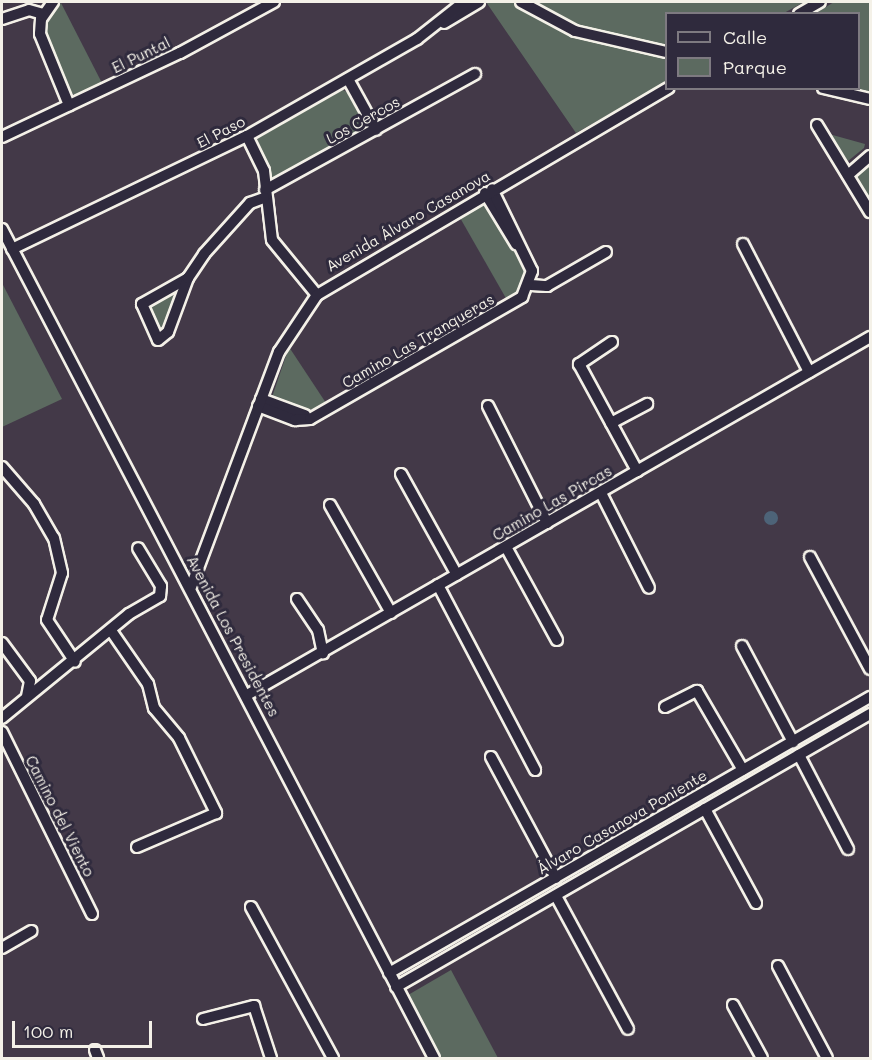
<!DOCTYPE html>
<html>
<head>
<meta charset="utf-8">
<style>
  body { margin:0 }
  #map { position:relative; width:872px; height:1060px; overflow:hidden; background:#433948; font-family:Mali,sans-serif }
  div>[style] { position:absolute }
  [style*='--x'] { left:calc(var(--x)*1px); top:calc(var(--y)*1px); width:calc(var(--w)*1px); rotate:calc(var(--a)*1deg) }
  .green>* { inset:0; background:#5c6a60 }
  .water>* { inset:0; background:#4d6378 }
  .round { border-radius:50% }
  .roads { filter:drop-shadow(2px 0 #f4f1e8) drop-shadow(-2px 0 #f4f1e8) drop-shadow(0 2px #f4f1e8) drop-shadow(0 -2px #f4f1e8) }
  .minor>* { height:10px; margin:-5px; padding:0 5px; transform-origin:5px; border-radius:5px; background:#2f2a3d }
  span { translate:-50% -50%; white-space:nowrap; text-align:center; line-height:1.15; -webkit-text-stroke:6px #2f2a3d; paint-order:stroke }
  .street-label { font-size:15px; color:#f4f1e8 }
  .frame { position:absolute; inset:0; border:3px solid #f4f1e8; pointer-events:none }
  .legend { position:absolute; left:665px; top:12px; width:195px; height:78px; box-sizing:border-box; background:#2f2a3d; border:2px solid #7e7a81; margin:0; padding:8px 10px; list-style:none; font-size:18px; color:#f4f1e8 }
  .legend li { display:flex; align-items:center; gap:12px; height:30px }
  .legend b { width:30px; border:2px solid #7e7a81 }
  .scale { position:absolute; left:12px; top:1021px; width:140px; height:27px; box-sizing:border-box; border:3px solid #f4f1e8; border-top:0; padding-left:8px; font-size:18px; line-height:21px; white-space:nowrap; color:#f4f1e8; -webkit-text-stroke:4px #2f2a3d; paint-order:stroke }
</style>
</head>
<body>
<div id="map">
  <div class="green">
    <div style="clip-path:polygon(486px 2px,515px 2px,561px 29px,666px 57px,666px 82px,576px 133px)"></div>
    <div style="clip-path:polygon(528px 2px,804px 2px,784px 13px,666px 14px,666px 48px,583px 28px)"></div>
    <div style="clip-path:polygon(834px 2px,870px 2px,870px 92px,857px 89px,858px 14px,816px 13px)"></div>
    <div style="clip-path:polygon(61px 3px,103px 85px,77px 97px,69px 91px,45px 36px,47px 17px)"></div>
    <div style="clip-path:polygon(341px 89px,351px 94px,367px 128px,271px 180px,257px 138px)"></div>
    <div style="clip-path:polygon(829px 134px,865px 144px,864px 148px,848px 161px)"></div>
    <div style="clip-path:polygon(870px 162px,870px 203px,855px 175px)"></div>
    <div style="clip-path:polygon(486px 201px,528px 267px,520px 292px,507px 300px,459px 216px)"></div>
    <div style="clip-path:polygon(2px 283px,62px 399px,2px 427px)"></div>
    <div style="clip-path:polygon(174px 291px,169px 321px,160px 334px,147px 304px)"></div>
    <div style="clip-path:polygon(289px 347px,326px 403px,314px 410px,271px 400px)"></div>
    <div style="clip-path:polygon(451px 970px,498px 1058px,441px 1058px,408px 995px)"></div>
  </div>
  <div class="water">
    <div class="round" style="left:764px;top:511px;width:14px;height:14px"></div>
  </div>
  <div class="roads">
    <div class="minor">
      <div style="--x:53;--y:2;--w:21;--a:125"></div>
      <div style="--x:41;--y:19;--w:15;--a:94"></div>
      <div style="--x:40;--y:34;--w:77;--a:67.8"></div>
      <div style="--x:521;--y:2;--w:61;--a:28.2"></div>
      <div style="--x:575;--y:31;--w:93;--a:13"></div>
      <div style="--x:799;--y:14;--w:24;--a:-30"></div>
      <div style="--x:2;--y:19;--w:28;--a:-18"></div>
      <div style="--x:29;--y:10;--w:15;--a:16"></div>
      <div style="--x:444;--y:23;--w:41;--a:-31"></div>
      <div style="--x:348;--y:79;--w:58;--a:61.2"></div>
      <div style="--x:823;--y:88;--w:48;--a:13.2"></div>
      <div style="--x:817;--y:125;--w:102;--a:58.7"></div>
      <div style="--x:247;--y:136;--w:39;--a:64"></div>
      <div style="--x:264;--y:171;--w:69;--a:83.4"></div>
      <div style="--x:272;--y:240;--w:71;--a:50.7"></div>
      <div style="--x:2;--y:137;--w:197;--a:-25.3"></div>
      <div style="--x:180;--y:53;--w:107;--a:-28.5"></div>
      <div style="--x:848;--y:175;--w:29;--a:-41"></div>
      <div style="--x:265;--y:190;--w:240;--a:-28.9"></div>
      <div style="--x:485;--y:193;--w:60;--a:58.7"></div>
      <div style="--x:2;--y:229;--w:935;--a:62.48"></div>
      <div style="--x:743;--y:244;--w:144;--a:62.7"></div>
      <div style="--x:12;--y:249;--w:261;--a:-25.7"></div>
      <div style="--x:247;--y:136;--w:196;--a:-29.7"></div>
      <div style="--x:417;--y:39;--w:60;--a:-38.2"></div>
      <div style="--x:188;--y:278;--w:53;--a:150.5"></div>
      <div style="--x:142;--y:304;--w:39;--a:66"></div>
      <div style="--x:158;--y:340;--w:13;--a:-39"></div>
      <div style="--x:168;--y:332;--w:58;--a:-69.7"></div>
      <div style="--x:188;--y:278;--w:29;--a:-56"></div>
      <div style="--x:204;--y:254;--w:69;--a:-48"></div>
      <div style="--x:250;--y:203;--w:15;--a:-20"></div>
      <div style="--x:531;--y:285;--w:16;--a:4"></div>
      <div style="--x:547;--y:286;--w:68;--a:-30"></div>
      <div style="--x:612;--y:342;--w:40;--a:146"></div>
      <div style="--x:579;--y:364;--w:122;--a:61.5"></div>
      <div style="--x:261;--y:399;--w:47;--a:20"></div>
      <div style="--x:258;--y:406;--w:40;--a:21"></div>
      <div style="--x:295;--y:420;--w:15;--a:-4"></div>
      <div style="--x:310;--y:419;--w:245;--a:-29.9"></div>
      <div style="--x:522;--y:297;--w:28;--a:-69"></div>
      <div style="--x:532;--y:271;--w:91;--a:-116"></div>
      <div style="--x:488;--y:406;--w:131;--a:63.2"></div>
      <div style="--x:611;--y:423;--w:41;--a:-27.8"></div>
      <div style="--x:2;--y:467;--w:49;--a:49.1"></div>
      <div style="--x:34;--y:504;--w:39;--a:60"></div>
      <div style="--x:54;--y:538;--w:36;--a:77"></div>
      <div style="--x:62;--y:573;--w:49;--a:107.7"></div>
      <div style="--x:47;--y:620;--w:50;--a:56.3"></div>
      <div style="--x:401;--y:474;--w:115;--a:61"></div>
      <div style="--x:601;--y:493;--w:106;--a:63.2"></div>
      <div style="--x:330;--y:505;--w:124;--a:60.5"></div>
      <div style="--x:506;--y:547;--w:106;--a:61.3"></div>
      <div style="--x:810;--y:557;--w:127;--a:61.8"></div>
      <div style="--x:438;--y:585;--w:209;--a:62.3"></div>
      <div style="--x:191;--y:587;--w:251;--a:-69.5"></div>
      <div style="--x:279;--y:352;--w:69;--a:-56.3"></div>
      <div style="--x:317;--y:295;--w:408;--a:-30.5"></div>
      <div style="--x:297;--y:599;--w:37;--a:56"></div>
      <div style="--x:318;--y:630;--w:24;--a:78"></div>
      <div style="--x:112;--y:632;--w:63;--a:55.3"></div>
      <div style="--x:148;--y:684;--w:25;--a:76"></div>
      <div style="--x:154;--y:708;--w:39;--a:50"></div>
      <div style="--x:179;--y:738;--w:84;--a:63.7"></div>
      <div style="--x:216;--y:813;--w:86;--a:156.7"></div>
      <div style="--x:2;--y:643;--w:47;--a:53.6"></div>
      <div style="--x:30;--y:681;--w:16;--a:101"></div>
      <div style="--x:742;--y:646;--w:109;--a:62"></div>
      <div style="--x:247;--y:695;--w:719;--a:-29.88"></div>
      <div style="--x:665;--y:707;--w:36;--a:-27"></div>
      <div style="--x:697;--y:691;--w:91;--a:59.8"></div>
      <div style="--x:2;--y:718;--w:164;--a:-39.3"></div>
      <div style="--x:129;--y:614;--w:36;--a:-30"></div>
      <div style="--x:160;--y:596;--w:10;--a:-84"></div>
      <div style="--x:161;--y:586;--w:44;--a:-121.2"></div>
      <div style="--x:2;--y:732;--w:203;--a:63.7"></div>
      <div style="--x:799;--y:755;--w:106;--a:62.5"></div>
      <div style="--x:491;--y:757;--w:137;--a:61.8"></div>
      <div style="--x:705;--y:809;--w:107;--a:61.5"></div>
      <div style="--x:556;--y:896;--w:151;--a:61.6"></div>
      <div style="--x:251;--y:907;--w:172;--a:61.5"></div>
      <div style="--x:2;--y:948;--w:34;--a:-30"></div>
      <div style="--x:778;--y:966;--w:104;--a:62"></div>
      <div style="--x:389;--y:973;--w:555;--a:-29.85"></div>
      <div style="--x:396;--y:987;--w:547;--a:-29.94"></div>
      <div style="--x:733;--y:1005;--w:60;--a:61.3"></div>
      <div style="--x:203;--y:1019;--w:53;--a:-14.3"></div>
      <div style="--x:254;--y:1006;--w:55;--a:71.9"></div>
      <div style="--x:95;--y:1050;--w:9;--a:69"></div>
    </div>
  </div>
  <div class="street-label">
    <span style="left:141px;top:55px;rotate:-26deg">El Puntal</span>
    <span style="left:363px;top:120px;rotate:-29deg">Los Cercos</span>
    <span style="left:221px;top:132px;rotate:-27deg">El Paso</span>
    <span style="left:408px;top:221px;rotate:-30deg">Avenida Álvaro Casanova</span>
    <span style="left:418px;top:341px;rotate:-30deg">Camino Las Tranqueras</span>
    <span style="left:552px;top:503px;rotate:-30deg">Camino Las Pircas</span>
    <span style="left:233px;top:636px;rotate:62deg">Avenida Los Presidentes</span>
    <span style="left:60px;top:816px;rotate:63deg">Camino del Viento</span>
    <span style="left:622px;top:822px;rotate:-30deg">Álvaro Casanova Poniente</span>
  </div>
  <div class="frame"></div>
  <ul class="legend">
  <li><b style="height:8px;background:#2f2a3d"></b>Calle</li>
  <li><b style="height:16px;background:#5c6a60"></b>Parque</li>
  </ul>
  <div class="scale">100 m</div>
</div>
</body>
</html>
